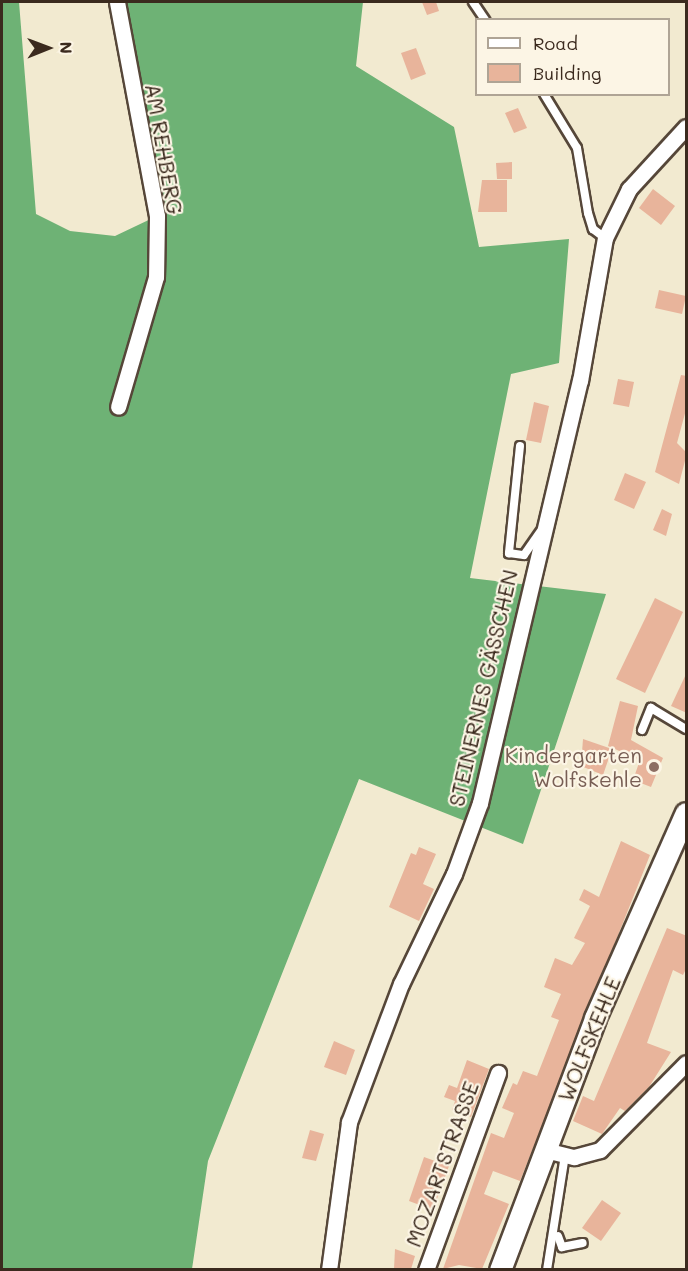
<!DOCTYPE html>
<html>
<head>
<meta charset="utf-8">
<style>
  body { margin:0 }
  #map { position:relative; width:688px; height:1271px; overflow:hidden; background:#f2ead0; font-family:Mali,sans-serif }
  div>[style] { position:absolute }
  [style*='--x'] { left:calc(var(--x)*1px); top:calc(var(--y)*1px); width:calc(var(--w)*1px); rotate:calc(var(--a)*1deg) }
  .forest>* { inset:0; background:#6eb275 }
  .building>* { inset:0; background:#e8b49b }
  .roads { filter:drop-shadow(2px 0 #564739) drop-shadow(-2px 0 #564739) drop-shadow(0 2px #564739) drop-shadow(0 -2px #564739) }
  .lane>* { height:8px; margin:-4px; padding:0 4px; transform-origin:4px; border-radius:4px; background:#fff }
  .street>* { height:15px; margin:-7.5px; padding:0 7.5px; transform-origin:7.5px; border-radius:7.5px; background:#fff }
  .secondary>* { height:21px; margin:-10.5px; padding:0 10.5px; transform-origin:10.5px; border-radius:10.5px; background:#fff }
  .dots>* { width:16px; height:16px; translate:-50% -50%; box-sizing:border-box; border:3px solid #fcf5e5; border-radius:50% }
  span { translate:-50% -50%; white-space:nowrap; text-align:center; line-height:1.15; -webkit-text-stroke:4.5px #fcf5e5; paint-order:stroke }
  .street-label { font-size:21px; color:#3b2a1e }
  .education-label { font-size:21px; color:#785e54 }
  .right { translate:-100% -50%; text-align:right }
  .frame { position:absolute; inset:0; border:3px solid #3b2a1e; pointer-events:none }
  .legend { position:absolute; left:475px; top:18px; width:195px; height:78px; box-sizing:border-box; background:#fcf5e5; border:2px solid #afa495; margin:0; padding:8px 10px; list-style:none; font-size:18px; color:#3b2a1e }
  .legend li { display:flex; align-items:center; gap:12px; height:30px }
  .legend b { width:30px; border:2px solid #afa495 }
  .north { position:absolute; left:18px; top:18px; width:60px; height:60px; -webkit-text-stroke:4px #fcf5e5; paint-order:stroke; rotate:89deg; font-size:16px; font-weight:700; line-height:24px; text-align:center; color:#3b2a1e }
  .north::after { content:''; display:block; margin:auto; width:21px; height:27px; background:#3b2a1e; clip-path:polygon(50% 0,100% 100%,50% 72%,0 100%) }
</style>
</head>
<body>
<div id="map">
  <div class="forest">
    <div style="clip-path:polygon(2px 2px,19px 2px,36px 214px,70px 231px,115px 236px,157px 216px,117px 2px,363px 2px,356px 66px,454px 127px,479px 247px,569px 239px,559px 363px,511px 374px,470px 578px,606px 594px,523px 844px,359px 779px,208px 1161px,192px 1269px,2px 1270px)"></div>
  </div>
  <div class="building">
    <div style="clip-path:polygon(422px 2px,436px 2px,439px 11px,427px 15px)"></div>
    <div style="clip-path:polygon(416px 48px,426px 74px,411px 80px,401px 53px)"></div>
    <div style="clip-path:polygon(518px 108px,527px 128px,514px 133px,505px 113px)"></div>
    <div style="clip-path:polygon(512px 162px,512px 179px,497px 179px,496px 163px)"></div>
    <div style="clip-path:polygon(482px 180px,507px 180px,507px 212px,478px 212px)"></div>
    <div style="clip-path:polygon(653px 189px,675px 206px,661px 225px,639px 208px)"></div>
    <div style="clip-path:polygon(659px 290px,686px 296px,682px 314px,655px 308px)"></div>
    <div style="clip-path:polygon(681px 375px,687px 376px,687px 406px,677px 443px,687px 453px,679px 484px,655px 472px)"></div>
    <div style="clip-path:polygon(618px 379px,634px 382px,629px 407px,613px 404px)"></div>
    <div style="clip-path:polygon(534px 402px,549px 406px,541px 443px,526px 440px)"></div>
    <div style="clip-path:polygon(625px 473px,646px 482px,634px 509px,614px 500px)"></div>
    <div style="clip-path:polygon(662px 509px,672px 514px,666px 536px,653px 530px)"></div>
    <div style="clip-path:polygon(655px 598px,683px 612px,645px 693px,616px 679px)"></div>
    <div style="clip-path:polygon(687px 672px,687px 713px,671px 706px)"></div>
    <div style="clip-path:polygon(620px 701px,638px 706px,631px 740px,663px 758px,651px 787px,633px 780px,640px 760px,608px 746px)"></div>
    <div style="clip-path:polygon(583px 739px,612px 749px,603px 775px,581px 766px)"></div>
    <div style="clip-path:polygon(621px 841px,650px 855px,520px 1181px,493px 1171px,484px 1194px,509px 1204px,482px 1269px,459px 1265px,443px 1269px,491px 1133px,504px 1138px,514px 1113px,502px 1108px,513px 1083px,517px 1085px,523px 1071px,537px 1076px,559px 1020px,551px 1017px,561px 994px,544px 987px,555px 958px,572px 965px,585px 943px,574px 938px,590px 906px,579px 900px,584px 889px,599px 897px)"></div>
    <div style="clip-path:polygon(419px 847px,436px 854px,423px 884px,434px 889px,419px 921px,389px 907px,411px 853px,416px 855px)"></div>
    <div style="clip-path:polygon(667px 928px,687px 936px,687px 967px,683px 975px,673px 970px,647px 1043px,671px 1052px,649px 1087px,625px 1111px,620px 1108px,602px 1134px,573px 1121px,583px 1096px,594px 1101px)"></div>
    <div style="clip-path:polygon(334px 1041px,355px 1050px,346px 1075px,324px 1067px)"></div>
    <div style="clip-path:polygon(467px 1060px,489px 1069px,471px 1117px,452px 1110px,455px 1101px,444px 1097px,449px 1085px,457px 1088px)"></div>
    <div style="clip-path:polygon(310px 1130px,324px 1134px,316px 1161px,302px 1158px)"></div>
    <div style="clip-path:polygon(424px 1157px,449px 1166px,433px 1210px,409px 1201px)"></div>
    <div style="clip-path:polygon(602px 1200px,621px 1213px,601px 1241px,582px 1228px)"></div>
    <div style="clip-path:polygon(395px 1249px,415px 1256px,411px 1269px,394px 1269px)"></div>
  </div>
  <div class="roads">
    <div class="lane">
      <div style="--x:473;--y:2;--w:22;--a:56"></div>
      <div style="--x:544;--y:94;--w:63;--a:58.6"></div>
      <div style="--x:577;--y:148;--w:66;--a:80.4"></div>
      <div style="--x:588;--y:213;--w:17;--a:73"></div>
      <div style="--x:593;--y:229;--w:15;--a:37"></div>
      <div style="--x:520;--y:446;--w:108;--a:95.9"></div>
      <div style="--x:509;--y:553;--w:15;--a:8"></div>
      <div style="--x:524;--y:555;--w:28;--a:-55"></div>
      <div style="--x:642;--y:730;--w:24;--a:-68"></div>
      <div style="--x:651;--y:708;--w:41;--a:31"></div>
      <div style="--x:558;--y:1236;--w:12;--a:70"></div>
      <div style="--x:562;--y:1247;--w:21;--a:-11"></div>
      <div style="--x:547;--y:1270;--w:116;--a:-81.1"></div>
    </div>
    <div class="street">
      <div style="--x:117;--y:2;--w:218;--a:79.4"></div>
      <div style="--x:157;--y:216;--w:61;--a:90.9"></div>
      <div style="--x:156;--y:277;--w:135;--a:106.3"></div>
      <div style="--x:545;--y:1150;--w:30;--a:14"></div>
      <div style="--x:574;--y:1157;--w:27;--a:-15"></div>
      <div style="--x:600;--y:1150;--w:122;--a:-45.3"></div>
      <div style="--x:329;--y:1270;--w:149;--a:-82.3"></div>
      <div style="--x:349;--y:1122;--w:147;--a:-69.4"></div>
      <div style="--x:401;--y:984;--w:122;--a:-64.3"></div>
      <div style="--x:454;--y:874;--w:76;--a:-69.9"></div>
      <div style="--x:480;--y:803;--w:434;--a:-76.7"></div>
      <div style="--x:580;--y:381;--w:145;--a:-80.1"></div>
      <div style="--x:605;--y:238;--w:55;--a:-63.9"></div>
      <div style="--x:629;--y:189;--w:84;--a:-47.4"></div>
      <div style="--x:426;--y:1270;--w:210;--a:-69.9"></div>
    </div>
    <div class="secondary">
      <div style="--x:500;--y:1270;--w:269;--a:-69.3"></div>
      <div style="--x:595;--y:1018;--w:224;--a:-66.1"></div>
    </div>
  </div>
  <div class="dots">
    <div style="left:654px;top:767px;background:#8d6e63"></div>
  </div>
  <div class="street-label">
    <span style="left:164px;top:149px;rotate:80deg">AM REHBERG</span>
    <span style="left:483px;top:688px;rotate:-77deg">STEINERNES GÄSSCHEN</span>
    <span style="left:589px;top:1039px;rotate:-68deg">WOLFSKEHLE</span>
    <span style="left:442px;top:1164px;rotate:-70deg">MOZARTSTRASSE</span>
  </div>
  <div class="education-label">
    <span class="right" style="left:642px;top:767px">Kindergarten<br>Wolfskehle</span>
  </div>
  <div class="frame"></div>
  <ul class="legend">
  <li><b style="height:8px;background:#fff"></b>Road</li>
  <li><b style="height:16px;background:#e8b49b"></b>Building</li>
  </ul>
  <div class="north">N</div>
</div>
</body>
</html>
